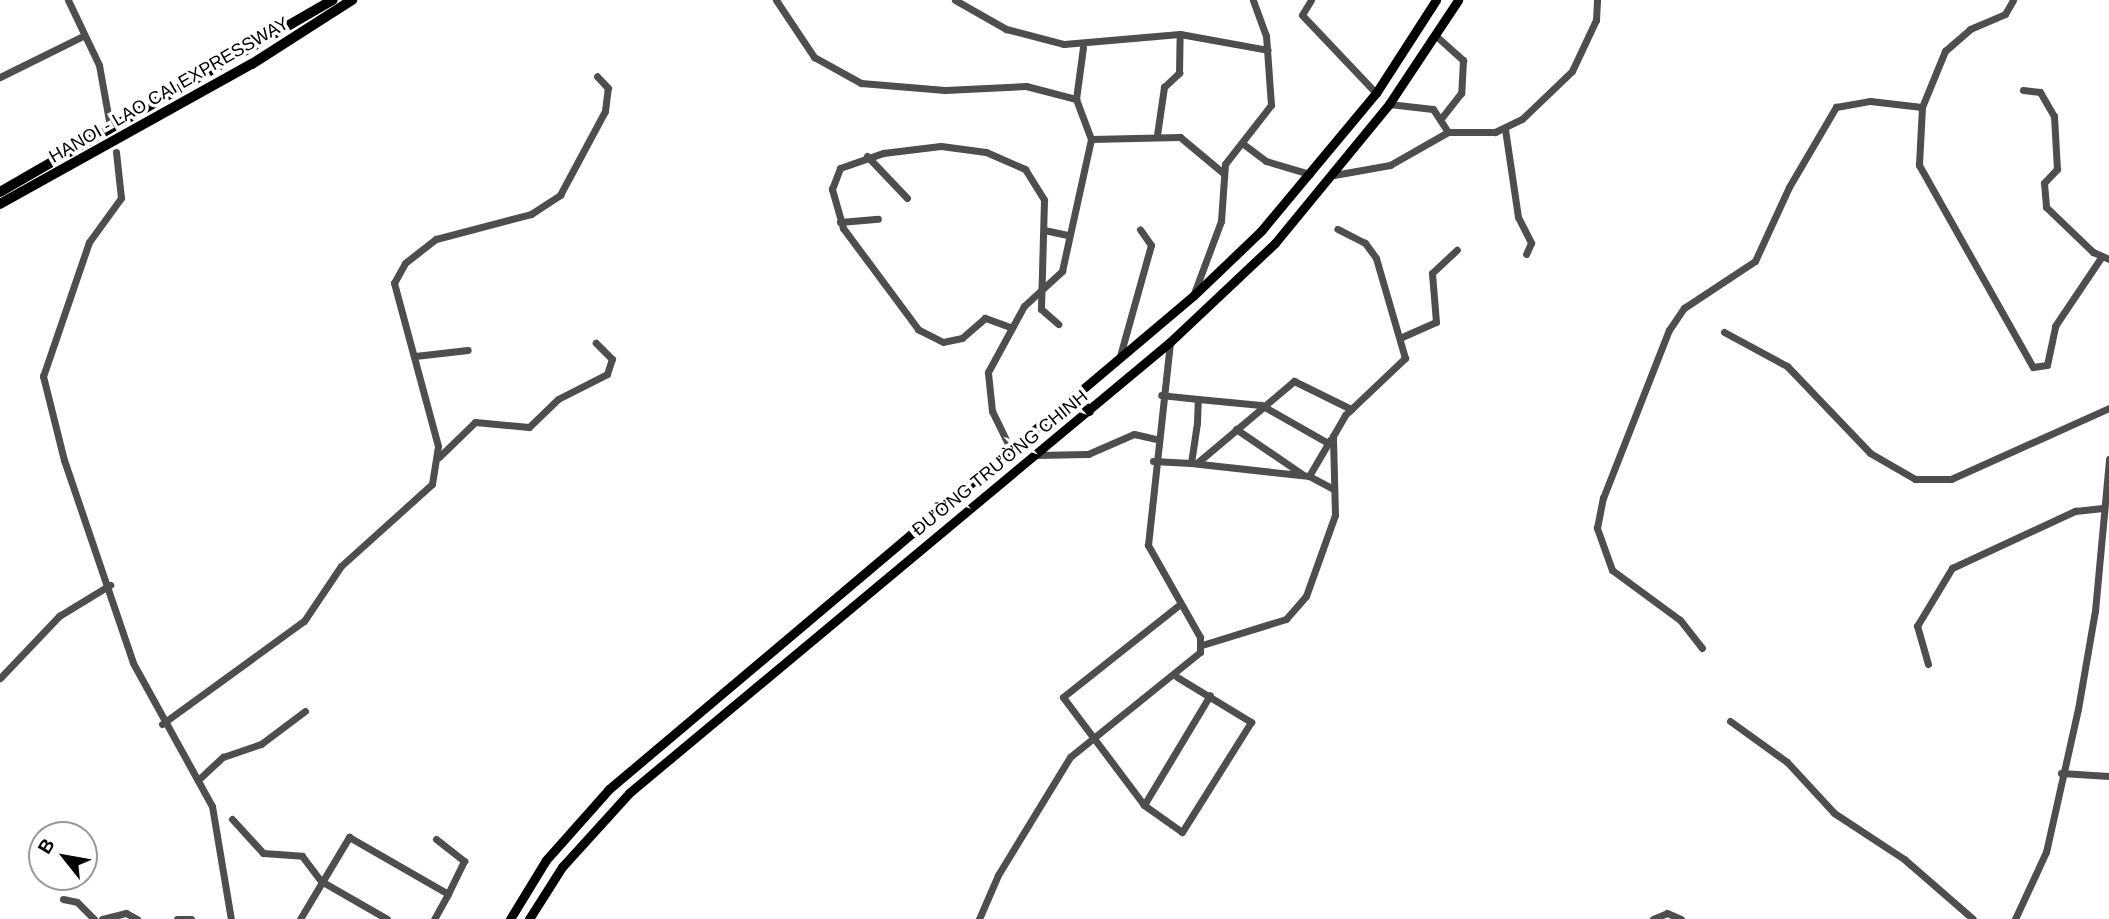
<!DOCTYPE html>
<html>
<head>
<meta charset="utf-8">
<style>
  body { margin:0 }
  #map { position:relative; width:2109px; height:919px; overflow:hidden; background:#fff; font-family:Arial,sans-serif }
  div>[style] { position:absolute }
  [style*='--x'] { left:calc(var(--x)*1px); top:calc(var(--y)*1px); width:calc(var(--w)*1px); rotate:calc(var(--a)*1deg) }
  .minor>* { height:7px; margin:-3.5px; padding:0 3.5px; transform-origin:3.5px; border-radius:3.5px; background:#4e4e4e }
  .major>* { height:9px; margin:-4.5px; padding:0 4.5px; transform-origin:4.5px; border-radius:4.5px; background:#000 }
  .highway>* { height:10px; margin:-5px; padding:0 5px; transform-origin:5px; border-radius:5px; background:#000 }
  span { translate:-50% -50%; white-space:nowrap; text-align:center; line-height:1.15; -webkit-text-stroke:7px #fff; paint-order:stroke }
  .street-label { font-size:18px; color:#000 }
  .north { position:absolute; left:28px; top:821px; width:70px; height:70px; box-sizing:border-box; background:#fff; border:2px solid #999; border-radius:50%; rotate:301deg; font-size:19px; font-weight:700; line-height:28px; text-align:center; color:#000 }
  .north::after { content:''; display:block; margin:auto; width:24px; height:32px; background:#000; clip-path:polygon(50% 0,100% 100%,50% 72%,0 100%) }
</style>
</head>
<body>
<div id="map">
  <div class="minor">
    <div style="--x:68;--y:0;--w:72;--a:64.5"></div>
    <div style="--x:99;--y:65;--w:62;--a:79.8"></div>
    <div style="--x:776;--y:0;--w:69;--a:56.3"></div>
    <div style="--x:814;--y:57;--w:54;--a:29"></div>
    <div style="--x:861;--y:83;--w:84;--a:4.8"></div>
    <div style="--x:945;--y:90;--w:81;--a:-2.8"></div>
    <div style="--x:1026;--y:86;--w:52;--a:14.6"></div>
    <div style="--x:955;--y:0;--w:59;--a:29.6"></div>
    <div style="--x:1006;--y:29;--w:60;--a:14.5"></div>
    <div style="--x:1064;--y:44;--w:116;--a:-4.9"></div>
    <div style="--x:1180;--y:34;--w:89;--a:10.3"></div>
    <div style="--x:1311;--y:0;--w:17;--a:121"></div>
    <div style="--x:1302;--y:15;--w:108;--a:46.5"></div>
    <div style="--x:1435;--y:35;--w:38;--a:42"></div>
    <div style="--x:1463;--y:60;--w:33;--a:93"></div>
    <div style="--x:1461;--y:93;--w:31;--a:128"></div>
    <div style="--x:0;--y:77;--w:90;--a:-26.3"></div>
    <div style="--x:2023;--y:90;--w:17;--a:7"></div>
    <div style="--x:2040;--y:92;--w:28;--a:60"></div>
    <div style="--x:2054;--y:116;--w:53;--a:86.8"></div>
    <div style="--x:2057;--y:169;--w:19;--a:133"></div>
    <div style="--x:2044;--y:183;--w:24;--a:85"></div>
    <div style="--x:2046;--y:207;--w:65;--a:43.8"></div>
    <div style="--x:2093;--y:252;--w:17;--a:24"></div>
    <div style="--x:1389;--y:104;--w:44;--a:6.5"></div>
    <div style="--x:1433;--y:109;--w:27;--a:57"></div>
    <div style="--x:1922;--y:107;--w:61;--a:-67.7"></div>
    <div style="--x:1945;--y:51;--w:33;--a:-41"></div>
    <div style="--x:1970;--y:29;--w:38;--a:-23"></div>
    <div style="--x:2005;--y:14;--w:16;--a:-60"></div>
    <div style="--x:1505;--y:129;--w:89;--a:81.6"></div>
    <div style="--x:1518;--y:217;--w:29;--a:63"></div>
    <div style="--x:1531;--y:243;--w:12;--a:114"></div>
    <div style="--x:1157;--y:135;--w:49;--a:-81.7"></div>
    <div style="--x:1164;--y:87;--w:21;--a:-43"></div>
    <div style="--x:1179;--y:73;--w:39;--a:-89"></div>
    <div style="--x:1091;--y:139;--w:89;--a:-1.3"></div>
    <div style="--x:1180;--y:137;--w:55;--a:39.8"></div>
    <div style="--x:1242;--y:143;--w:30;--a:37"></div>
    <div style="--x:1266;--y:161;--w:46;--a:16.5"></div>
    <div style="--x:116;--y:152;--w:46;--a:83.8"></div>
    <div style="--x:121;--y:198;--w:54;--a:126"></div>
    <div style="--x:89;--y:242;--w:142;--a:108.9"></div>
    <div style="--x:43;--y:376;--w:87;--a:76"></div>
    <div style="--x:64;--y:460;--w:214;--a:71.2"></div>
    <div style="--x:133;--y:663;--w:163;--a:61.1"></div>
    <div style="--x:212;--y:806;--w:115;--a:80.5"></div>
    <div style="--x:867;--y:156;--w:58;--a:46.4"></div>
    <div style="--x:1334;--y:175;--w:57;--a:-10.1"></div>
    <div style="--x:1390;--y:165;--w:67;--a:-29.6"></div>
    <div style="--x:1448;--y:132;--w:47;--a:0"></div>
    <div style="--x:1495;--y:132;--w:30;--a:-26"></div>
    <div style="--x:1522;--y:119;--w:69;--a:-43.8"></div>
    <div style="--x:1572;--y:71;--w:56;--a:-64.8"></div>
    <div style="--x:1596;--y:20;--w:20;--a:-87"></div>
    <div style="--x:840;--y:222;--w:38;--a:-5"></div>
    <div style="--x:1044;--y:230;--w:24;--a:12"></div>
    <div style="--x:1193;--y:296;--w:80;--a:-69.5"></div>
    <div style="--x:1221;--y:221;--w:57;--a:-86"></div>
    <div style="--x:1225;--y:164;--w:75;--a:-52.1"></div>
    <div style="--x:1271;--y:105;--w:69;--a:-94.1"></div>
    <div style="--x:1266;--y:36;--w:38;--a:-110"></div>
    <div style="--x:1010;--y:327;--w:27;--a:-160"></div>
    <div style="--x:985;--y:318;--w:30;--a:139"></div>
    <div style="--x:962;--y:338;--w:19;--a:168"></div>
    <div style="--x:943;--y:342;--w:28;--a:-153"></div>
    <div style="--x:918;--y:329;--w:126;--a:-126.6"></div>
    <div style="--x:843;--y:228;--w:41;--a:-105.8"></div>
    <div style="--x:832;--y:189;--w:22;--a:-69"></div>
    <div style="--x:840;--y:168;--w:46;--a:-19.2"></div>
    <div style="--x:883;--y:153;--w:58;--a:-6.9"></div>
    <div style="--x:941;--y:146;--w:45;--a:7.6"></div>
    <div style="--x:986;--y:152;--w:43;--a:23.6"></div>
    <div style="--x:1025;--y:169;--w:36;--a:58"></div>
    <div style="--x:1044;--y:200;--w:109;--a:91.6"></div>
    <div style="--x:1041;--y:309;--w:23;--a:41"></div>
    <div style="--x:1724;--y:332;--w:72;--a:28.4"></div>
    <div style="--x:1787;--y:366;--w:120;--a:46.3"></div>
    <div style="--x:1870;--y:453;--w:52;--a:30"></div>
    <div style="--x:1915;--y:479;--w:36;--a:0"></div>
    <div style="--x:1951;--y:479;--w:173;--a:-24.2"></div>
    <div style="--x:1402;--y:337;--w:37;--a:-24"></div>
    <div style="--x:1436;--y:322;--w:49;--a:-94.7"></div>
    <div style="--x:1432;--y:273;--w:34;--a:-43"></div>
    <div style="--x:415;--y:356;--w:53;--a:-6.5"></div>
    <div style="--x:1120;--y:356;--w:115;--a:-74.4"></div>
    <div style="--x:1151;--y:245;--w:19;--a:-125"></div>
    <div style="--x:1198;--y:399;--w:63;--a:5.4"></div>
    <div style="--x:1261;--y:405;--w:77;--a:29.6"></div>
    <div style="--x:1236;--y:429;--w:80;--a:34.3"></div>
    <div style="--x:1010;--y:448;--w:41;--a:-115.9"></div>
    <div style="--x:992;--y:411;--w:39;--a:-96"></div>
    <div style="--x:988;--y:372;--w:75;--a:-61.4"></div>
    <div style="--x:1024;--y:306;--w:52;--a:-42.6"></div>
    <div style="--x:1062;--y:271;--w:135;--a:-77.6"></div>
    <div style="--x:1091;--y:139;--w:43;--a:-110.6"></div>
    <div style="--x:1076;--y:99;--w:52;--a:-82.3"></div>
    <div style="--x:1035;--y:455;--w:53;--a:-1.1"></div>
    <div style="--x:1088;--y:454;--w:50;--a:-23.5"></div>
    <div style="--x:1134;--y:434;--w:22;--a:13"></div>
    <div style="--x:439;--y:457;--w:50;--a:-44.2"></div>
    <div style="--x:475;--y:422;--w:54;--a:5.3"></div>
    <div style="--x:529;--y:427;--w:40;--a:-44"></div>
    <div style="--x:558;--y:399;--w:55;--a:-27"></div>
    <div style="--x:607;--y:374;--w:16;--a:-72"></div>
    <div style="--x:612;--y:359;--w:23;--a:-135"></div>
    <div style="--x:1153;--y:461;--w:38;--a:3"></div>
    <div style="--x:1191;--y:463;--w:40;--a:-81.5"></div>
    <div style="--x:1197;--y:423;--w:24;--a:-88"></div>
    <div style="--x:1198;--y:399;--w:37;--a:-174"></div>
    <div style="--x:1191;--y:463;--w:119;--a:6.3"></div>
    <div style="--x:1309;--y:476;--w:27;--a:28"></div>
    <div style="--x:1197;--y:463;--w:127;--a:-40.2"></div>
    <div style="--x:1294;--y:381;--w:64;--a:26.2"></div>
    <div style="--x:1309;--y:476;--w:42;--a:-59.7"></div>
    <div style="--x:1202;--y:645;--w:88;--a:-17.2"></div>
    <div style="--x:1286;--y:619;--w:30;--a:-49"></div>
    <div style="--x:1306;--y:596;--w:86;--a:-70.3"></div>
    <div style="--x:1335;--y:515;--w:79;--a:-91.5"></div>
    <div style="--x:1333;--y:436;--w:24;--a:-60"></div>
    <div style="--x:1345;--y:415;--w:83;--a:-43.5"></div>
    <div style="--x:1405;--y:358;--w:104;--a:-106.2"></div>
    <div style="--x:1376;--y:258;--w:19;--a:-126"></div>
    <div style="--x:1365;--y:243;--w:31;--a:-153"></div>
    <div style="--x:1702;--y:648;--w:36;--a:-128"></div>
    <div style="--x:1680;--y:620;--w:84;--a:-143.7"></div>
    <div style="--x:1612;--y:570;--w:45;--a:-109.7"></div>
    <div style="--x:1597;--y:528;--w:31;--a:-79"></div>
    <div style="--x:1603;--y:498;--w:180;--a:-68.6"></div>
    <div style="--x:1669;--y:330;--w:27;--a:-56"></div>
    <div style="--x:1684;--y:308;--w:85;--a:-33.5"></div>
    <div style="--x:1755;--y:261;--w:81;--a:-65.3"></div>
    <div style="--x:1789;--y:187;--w:93;--a:-59.6"></div>
    <div style="--x:1836;--y:107;--w:35;--a:-10"></div>
    <div style="--x:1870;--y:101;--w:52;--a:6.6"></div>
    <div style="--x:1922;--y:107;--w:58;--a:93"></div>
    <div style="--x:1919;--y:165;--w:232;--a:60.6"></div>
    <div style="--x:2033;--y:367;--w:14;--a:-8"></div>
    <div style="--x:2047;--y:365;--w:40;--a:-78"></div>
    <div style="--x:2055;--y:326;--w:84;--a:-56.1"></div>
    <div style="--x:1928;--y:664;--w:40;--a:-106"></div>
    <div style="--x:1917;--y:626;--w:68;--a:-58.9"></div>
    <div style="--x:1952;--y:568;--w:136;--a:-24.9"></div>
    <div style="--x:2075;--y:511;--w:28;--a:-6"></div>
    <div style="--x:1177;--y:677;--w:87;--a:31.3"></div>
    <div style="--x:1251;--y:722;--w:130;--a:122.1"></div>
    <div style="--x:1182;--y:832;--w:47;--a:-144.6"></div>
    <div style="--x:1144;--y:805;--w:135;--a:-126.9"></div>
    <div style="--x:1063;--y:697;--w:148;--a:-38.4"></div>
    <div style="--x:0;--y:678;--w:86;--a:-46.4"></div>
    <div style="--x:59;--y:616;--w:60;--a:-31.3"></div>
    <div style="--x:1730;--y:721;--w:70;--a:35.7"></div>
    <div style="--x:1787;--y:762;--w:69;--a:47.3"></div>
    <div style="--x:1834;--y:813;--w:84;--a:33.3"></div>
    <div style="--x:1904;--y:859;--w:91;--a:41"></div>
    <div style="--x:162;--y:724;--w:175;--a:-36"></div>
    <div style="--x:304;--y:621;--w:66;--a:-56.1"></div>
    <div style="--x:341;--y:566;--w:122;--a:-42"></div>
    <div style="--x:432;--y:484;--w:38;--a:-81"></div>
    <div style="--x:438;--y:446;--w:169;--a:-105.1"></div>
    <div style="--x:394;--y:283;--w:23;--a:-61"></div>
    <div style="--x:405;--y:263;--w:39;--a:-38"></div>
    <div style="--x:436;--y:239;--w:98;--a:-14.7"></div>
    <div style="--x:531;--y:214;--w:35;--a:-33"></div>
    <div style="--x:560;--y:195;--w:95;--a:-61.8"></div>
    <div style="--x:605;--y:111;--w:23;--a:-83"></div>
    <div style="--x:608;--y:88;--w:16;--a:-133"></div>
    <div style="--x:2061;--y:773;--w:48;--a:3.6"></div>
    <div style="--x:198;--y:780;--w:34;--a:-43"></div>
    <div style="--x:223;--y:757;--w:40;--a:-18.9"></div>
    <div style="--x:261;--y:744;--w:55;--a:-36.9"></div>
    <div style="--x:1144;--y:805;--w:128;--a:-59"></div>
    <div style="--x:232;--y:819;--w:46;--a:47.6"></div>
    <div style="--x:263;--y:853;--w:39;--a:4"></div>
    <div style="--x:302;--y:856;--w:31;--a:53"></div>
    <div style="--x:321;--y:881;--w:76;--a:29.9"></div>
    <div style="--x:436;--y:839;--w:36;--a:38"></div>
    <div style="--x:464;--y:861;--w:37;--a:116"></div>
    <div style="--x:63;--y:899;--w:14;--a:12"></div>
    <div style="--x:77;--y:902;--w:24;--a:45"></div>
    <div style="--x:102;--y:919;--w:25;--a:-14"></div>
    <div style="--x:126;--y:913;--w:13;--a:29"></div>
    <div style="--x:177;--y:919;--w:14;--a:0"></div>
    <div style="--x:300;--y:919;--w:96;--a:-59.1"></div>
    <div style="--x:349;--y:837;--w:114;--a:29.9"></div>
    <div style="--x:448;--y:894;--w:29;--a:119"></div>
    <div style="--x:979;--y:919;--w:48;--a:-66.6"></div>
    <div style="--x:998;--y:875;--w:138;--a:-58.6"></div>
    <div style="--x:1070;--y:757;--w:167;--a:-38.9"></div>
    <div style="--x:1200;--y:652;--w:15;--a:-90"></div>
    <div style="--x:1200;--y:637;--w:106;--a:-119.5"></div>
    <div style="--x:1148;--y:545;--w:203;--a:-83.8"></div>
    <div style="--x:1653;--y:919;--w:15;--a:-23"></div>
    <div style="--x:1667;--y:913;--w:15;--a:23"></div>
    <div style="--x:2015;--y:919;--w:74;--a:-65.2"></div>
    <div style="--x:2046;--y:852;--w:147;--a:-77.4"></div>
    <div style="--x:2078;--y:709;--w:99;--a:-80.2"></div>
    <div style="--x:2095;--y:611;--w:153;--a:-84.7"></div>
  </div>
  <div class="major">
    <div style="--x:1075;--y:394;--w:22;--a:51"></div>
    <div style="--x:510;--y:919;--w:69;--a:-58.6"></div>
    <div style="--x:546;--y:860;--w:95;--a:-48.4"></div>
    <div style="--x:609;--y:789;--w:764;--a:-40.17"></div>
    <div style="--x:1193;--y:296;--w:94;--a:-43.7"></div>
    <div style="--x:1261;--y:231;--w:180;--a:-50.2"></div>
    <div style="--x:1376;--y:93;--w:111;--a:-57.2"></div>
    <div style="--x:529;--y:919;--w:62;--a:-57.6"></div>
    <div style="--x:562;--y:867;--w:100;--a:-47.8"></div>
    <div style="--x:629;--y:793;--w:704;--a:-39.82"></div>
    <div style="--x:1170;--y:342;--w:144;--a:-43.3"></div>
    <div style="--x:1275;--y:243;--w:180;--a:-50.6"></div>
    <div style="--x:1389;--y:104;--w:125;--a:-56.4"></div>
  </div>
  <div class="highway">
    <div style="--x:0;--y:192;--w:384;--a:-30"></div>
    <div style="--x:0;--y:204;--w:288;--a:-29.1"></div>
    <div style="--x:252;--y:64;--w:119;--a:-32.6"></div>
  </div>
  <div class="street-label">
    <span style="left:169px;top:90px;rotate:-30deg">HANOI - LAO CAI EXPRESSWAY</span>
    <span style="left:1000px;top:463px;rotate:-39deg">ĐƯỜNG TRƯỜNG CHINH</span>
  </div>
  <div class="north">B</div>
</div>
</body>
</html>
